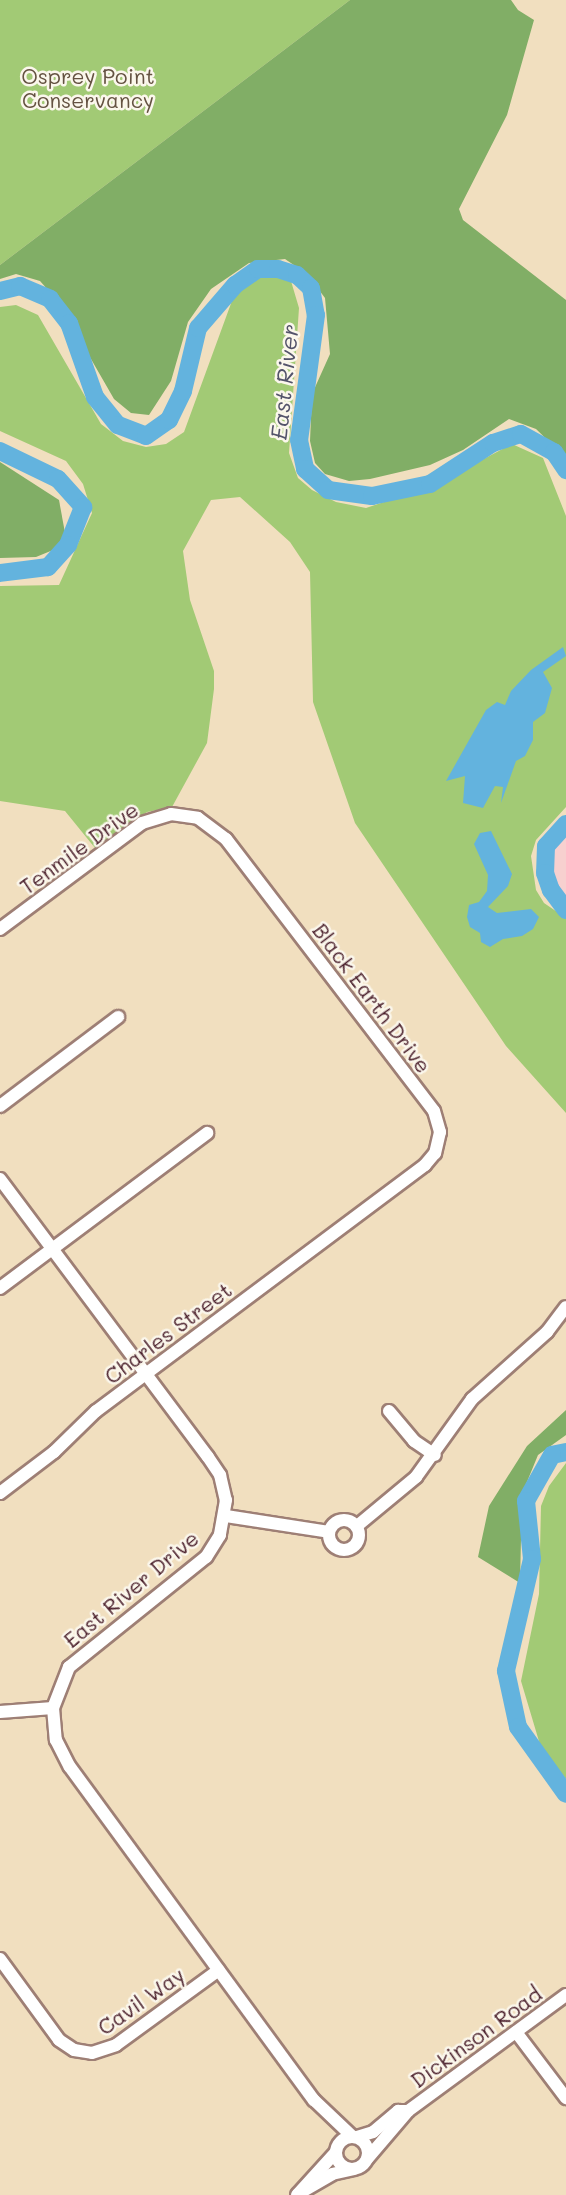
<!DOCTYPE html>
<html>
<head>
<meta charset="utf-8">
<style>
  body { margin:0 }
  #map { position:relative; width:566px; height:2195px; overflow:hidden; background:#f1dfbf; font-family:Mali,sans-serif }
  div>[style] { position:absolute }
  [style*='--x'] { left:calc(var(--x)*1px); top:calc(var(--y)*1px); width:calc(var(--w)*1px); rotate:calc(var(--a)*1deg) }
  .built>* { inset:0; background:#f7d0cf }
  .green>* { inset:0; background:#a2ca75 }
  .forest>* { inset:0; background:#81ae66 }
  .water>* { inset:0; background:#63b3de }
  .river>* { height:18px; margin:-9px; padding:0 9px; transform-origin:9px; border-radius:9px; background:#63b3de }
  .roads { filter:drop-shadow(2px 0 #9e7f75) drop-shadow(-2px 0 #9e7f75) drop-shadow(0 2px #9e7f75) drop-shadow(0 -2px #9e7f75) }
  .minor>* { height:12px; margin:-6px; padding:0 6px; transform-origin:6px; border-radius:6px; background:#fff }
  .minor>.ring { margin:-6px; padding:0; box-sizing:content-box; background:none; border:12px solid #fff; border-radius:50% }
  span { translate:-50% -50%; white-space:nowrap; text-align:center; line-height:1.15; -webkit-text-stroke:5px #fbf7ec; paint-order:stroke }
  .park-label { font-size:21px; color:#645241 }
  .street-label { font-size:21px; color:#4a1f2b }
  .water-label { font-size:23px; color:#53536a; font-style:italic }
</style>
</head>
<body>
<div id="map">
  <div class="built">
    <div style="clip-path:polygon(566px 831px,566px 895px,555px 888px,549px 863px,554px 844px)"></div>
  </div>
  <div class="green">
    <div style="clip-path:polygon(0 0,350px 0,0 265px)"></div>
    <div style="clip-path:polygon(268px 274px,291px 281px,299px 308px,289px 453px,298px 478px,312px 490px,336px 502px,366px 508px,435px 485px,512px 444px,543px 458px,566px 516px,566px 807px,536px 840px,531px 856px,536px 890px,544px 903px,566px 918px,566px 1113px,506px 1046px,355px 823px,313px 702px,310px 572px,290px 542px,240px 497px,211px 500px,183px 551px,190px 600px,214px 671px,214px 689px,207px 743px,172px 807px,147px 812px,95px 848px,65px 811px,0 801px,0 586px,59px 585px,92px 513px,83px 484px,66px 461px,0 431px,0 307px,16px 305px,38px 315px,101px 424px,123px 441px,146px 447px,166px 444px,184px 432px,233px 298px,256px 276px)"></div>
    <div style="clip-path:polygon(566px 1463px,566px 1779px,541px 1748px,521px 1681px,539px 1594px,541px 1506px,549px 1486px)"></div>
  </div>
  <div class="forest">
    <div style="clip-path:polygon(350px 0,511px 0,518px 10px,534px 20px,507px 115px,459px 209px,463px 220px,566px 300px,566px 458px,536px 429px,509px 419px,463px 450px,430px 465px,370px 479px,349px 481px,325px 474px,315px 463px,310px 441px,312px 394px,330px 354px,325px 298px,307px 274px,285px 259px,249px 263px,211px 289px,188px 322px,171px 381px,149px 415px,131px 413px,114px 399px,57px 300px,40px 281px,16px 274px,0 279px,0 265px)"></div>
    <div style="clip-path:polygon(0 462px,59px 500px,65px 533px,58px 548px,36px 557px,0 558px)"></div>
    <div style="clip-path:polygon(566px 1410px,566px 1435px,538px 1455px,522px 1494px,520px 1583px,478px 1557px,489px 1506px,527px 1446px)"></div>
  </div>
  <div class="water">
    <div style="clip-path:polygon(563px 647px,566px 656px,543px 672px,552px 688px,545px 713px,533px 722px,533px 740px,525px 756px,516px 761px,501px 803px,503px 787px,495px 786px,483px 808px,463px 803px,465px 776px,446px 781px,486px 710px,497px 702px,505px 705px,511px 691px,531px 670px)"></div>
    <div style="clip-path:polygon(491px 831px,512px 874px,508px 886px,488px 907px,497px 913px,531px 909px,539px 917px,533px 929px,522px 936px,503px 939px,490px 947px,481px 942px,480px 933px,470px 927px,467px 917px,469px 905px,479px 902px,487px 891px,488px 875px,474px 844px,480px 833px)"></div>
  </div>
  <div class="river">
    <div style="--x:0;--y:291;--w:21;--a:-14"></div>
    <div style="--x:20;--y:286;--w:33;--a:23"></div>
    <div style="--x:50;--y:299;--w:31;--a:52"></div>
    <div style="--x:69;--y:323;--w:78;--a:70.6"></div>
    <div style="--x:95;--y:397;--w:36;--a:51"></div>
    <div style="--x:118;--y:425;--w:30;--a:21"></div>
    <div style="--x:146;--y:436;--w:28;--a:-35"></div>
    <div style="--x:169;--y:420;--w:32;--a:-64"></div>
    <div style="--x:183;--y:391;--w:65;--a:-76.6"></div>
    <div style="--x:198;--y:328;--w:57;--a:-49.3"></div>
    <div style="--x:235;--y:285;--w:28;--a:-35"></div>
    <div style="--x:258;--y:269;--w:20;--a:0"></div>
    <div style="--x:278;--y:269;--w:20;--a:18"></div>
    <div style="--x:297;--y:275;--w:19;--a:43"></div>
    <div style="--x:311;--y:288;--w:27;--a:80"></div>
    <div style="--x:316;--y:315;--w:126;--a:97.7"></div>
    <div style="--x:299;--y:440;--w:30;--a:78"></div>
    <div style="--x:305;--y:469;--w:31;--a:42"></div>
    <div style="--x:328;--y:490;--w:44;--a:7.8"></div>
    <div style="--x:372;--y:496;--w:59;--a:-11.7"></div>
    <div style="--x:430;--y:484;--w:75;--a:-33.1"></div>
    <div style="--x:493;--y:443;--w:29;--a:-18"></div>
    <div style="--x:521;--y:434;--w:38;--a:29"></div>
    <div style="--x:554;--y:452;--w:22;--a:56"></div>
    <div style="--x:0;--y:451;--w:64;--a:25.8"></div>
    <div style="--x:58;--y:479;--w:38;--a:48"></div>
    <div style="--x:83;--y:507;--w:41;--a:111.5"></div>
    <div style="--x:68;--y:545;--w:30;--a:132"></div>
    <div style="--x:48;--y:567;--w:48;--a:172.9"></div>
    <div style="--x:566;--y:824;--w:30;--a:132"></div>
    <div style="--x:546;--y:846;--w:27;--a:92"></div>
    <div style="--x:545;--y:873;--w:18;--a:71"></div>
    <div style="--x:551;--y:890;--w:25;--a:53"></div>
    <div style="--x:566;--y:1452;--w:14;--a:168"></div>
    <div style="--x:552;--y:1455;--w:53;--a:119.5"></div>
    <div style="--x:526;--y:1501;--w:58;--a:84.1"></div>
    <div style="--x:532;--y:1559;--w:115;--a:103.1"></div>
    <div style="--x:506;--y:1671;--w:57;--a:77.9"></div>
    <div style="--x:518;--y:1727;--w:82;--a:54.4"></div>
  </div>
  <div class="roads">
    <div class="minor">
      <div style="--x:0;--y:929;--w:177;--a:-36.7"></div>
      <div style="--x:142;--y:823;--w:30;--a:-17"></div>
      <div style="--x:171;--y:814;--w:27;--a:8"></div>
      <div style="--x:198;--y:818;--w:35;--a:37"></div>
      <div style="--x:226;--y:839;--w:342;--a:52.6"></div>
      <div style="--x:434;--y:1111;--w:22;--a:74"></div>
      <div style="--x:440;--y:1132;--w:22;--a:103"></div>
      <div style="--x:435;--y:1153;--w:16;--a:130"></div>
      <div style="--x:425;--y:1165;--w:411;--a:143.2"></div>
      <div style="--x:96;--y:1411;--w:59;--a:135.7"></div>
      <div style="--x:54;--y:1452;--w:68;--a:142.8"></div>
      <div style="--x:0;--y:1106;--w:148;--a:-37"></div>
      <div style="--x:0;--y:1179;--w:347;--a:53.2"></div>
      <div style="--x:208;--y:1457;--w:22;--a:56"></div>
      <div style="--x:220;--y:1475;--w:26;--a:77"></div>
      <div style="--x:226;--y:1500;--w:36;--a:100"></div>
      <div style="--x:220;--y:1535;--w:26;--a:122"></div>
      <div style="--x:206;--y:1557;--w:176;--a:141.2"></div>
      <div style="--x:69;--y:1667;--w:44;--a:111.3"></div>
      <div style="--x:53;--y:1708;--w:32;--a:85"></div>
      <div style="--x:56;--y:1740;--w:30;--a:63"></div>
      <div style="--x:70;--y:1767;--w:413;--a:53.8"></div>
      <div style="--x:314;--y:2100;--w:52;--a:43.5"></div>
      <div style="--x:0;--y:1288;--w:259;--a:-36.8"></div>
      <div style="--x:389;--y:1411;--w:39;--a:50"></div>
      <div style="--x:414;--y:1441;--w:25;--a:34"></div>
      <div style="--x:226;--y:1516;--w:104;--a:8.8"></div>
      <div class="ring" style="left:329px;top:1520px;width:18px;height:18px"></div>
      <div style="--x:357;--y:1526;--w:77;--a:-39.7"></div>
      <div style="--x:416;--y:1477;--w:96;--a:-54.3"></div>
      <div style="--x:472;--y:1399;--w:101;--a:-41.8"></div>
      <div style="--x:547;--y:1332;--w:31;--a:-53"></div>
      <div style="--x:0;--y:1712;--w:53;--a:-4.3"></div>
      <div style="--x:0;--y:1959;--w:100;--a:53.9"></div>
      <div style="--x:59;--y:2040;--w:18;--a:34"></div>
      <div style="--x:74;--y:2050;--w:18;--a:9"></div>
      <div style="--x:92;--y:2053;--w:25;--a:-18"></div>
      <div style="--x:116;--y:2045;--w:127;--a:-36.1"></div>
      <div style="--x:516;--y:2032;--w:83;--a:52.9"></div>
      <div class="ring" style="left:336px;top:2137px;width:20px;height:20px"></div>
      <div style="--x:357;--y:2137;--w:17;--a:-17"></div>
      <div style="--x:373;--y:2132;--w:33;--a:-40"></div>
      <div style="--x:398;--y:2111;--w:10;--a:0"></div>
      <div style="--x:367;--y:2159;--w:63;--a:-49.5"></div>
      <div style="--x:408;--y:2111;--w:196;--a:-36.3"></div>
      <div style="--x:298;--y:2194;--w:39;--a:-30"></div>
      <div style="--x:332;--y:2174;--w:22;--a:-13"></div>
      <div style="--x:297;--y:2195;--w:58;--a:-47.8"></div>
    </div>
  </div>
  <div class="park-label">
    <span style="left:88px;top:88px">Osprey Point<br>Conservancy</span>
  </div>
  <div class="street-label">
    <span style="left:79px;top:848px;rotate:-36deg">Tenmile Drive</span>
    <span style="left:372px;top:998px;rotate:53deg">Black Earth Drive</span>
    <span style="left:168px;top:1333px;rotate:-37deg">Charles Street</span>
    <span style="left:131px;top:1589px;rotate:-40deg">East River Drive</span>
    <span style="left:141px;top:2001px;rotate:-35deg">Cavil Way</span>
    <span style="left:476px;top:2037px;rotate:-36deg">Dickinson Road</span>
  </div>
  <div class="water-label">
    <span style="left:284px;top:382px;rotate:-84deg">East River</span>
  </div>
</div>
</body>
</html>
